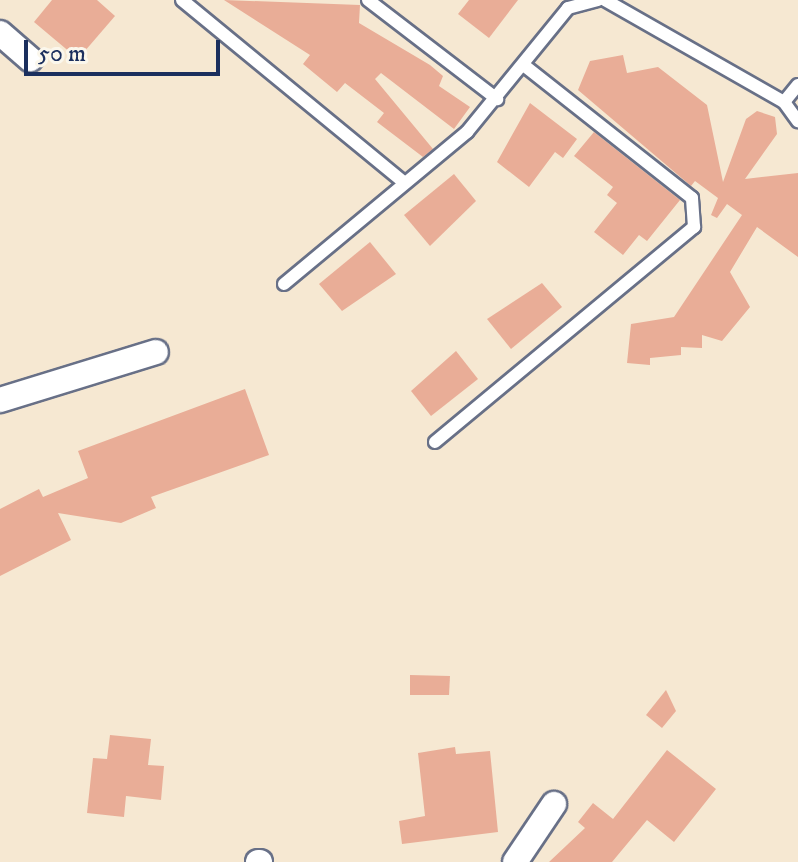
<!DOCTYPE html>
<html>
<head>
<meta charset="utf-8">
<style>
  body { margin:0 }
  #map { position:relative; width:798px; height:862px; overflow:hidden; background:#f6e8d2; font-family:"IM FELL DW Pica",serif }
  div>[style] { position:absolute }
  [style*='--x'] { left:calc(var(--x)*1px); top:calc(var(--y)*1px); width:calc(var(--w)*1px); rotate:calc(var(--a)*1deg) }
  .building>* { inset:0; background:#e9ad97 }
  .roads { filter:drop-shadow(2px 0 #687087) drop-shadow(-2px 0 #687087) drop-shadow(0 2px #687087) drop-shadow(0 -2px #687087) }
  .lane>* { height:12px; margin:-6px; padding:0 6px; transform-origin:6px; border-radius:6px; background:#fff }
  .street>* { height:24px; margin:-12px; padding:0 12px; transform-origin:12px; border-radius:12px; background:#fff }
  span { translate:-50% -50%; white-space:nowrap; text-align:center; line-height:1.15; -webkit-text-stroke:8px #fbf7ec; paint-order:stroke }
  .scale { position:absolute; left:24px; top:40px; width:196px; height:36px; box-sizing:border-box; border:4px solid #1b2f5e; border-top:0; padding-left:10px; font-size:24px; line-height:28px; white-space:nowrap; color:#1b2f5e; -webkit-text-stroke:6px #fbf7ec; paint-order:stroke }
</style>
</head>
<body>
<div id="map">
  <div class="building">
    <div style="clip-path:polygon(52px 0,97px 0,115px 16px,78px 59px,34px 22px)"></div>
    <div style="clip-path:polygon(224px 0,360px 5px,359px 23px,430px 65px,443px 76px,439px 86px,470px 107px,454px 129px,381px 73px,375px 79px,433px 149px,423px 157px,377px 122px,384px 113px,345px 83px,337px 92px,303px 64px,310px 55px)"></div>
    <div style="clip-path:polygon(469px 0,518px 0,489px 38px,458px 14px)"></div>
    <div style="clip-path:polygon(623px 55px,627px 73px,658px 67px,707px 105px,723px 182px,746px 119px,757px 111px,775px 117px,777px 134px,745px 179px,798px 173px,798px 257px,757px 227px,730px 272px,750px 307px,722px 341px,702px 335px,702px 348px,681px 347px,681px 355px,650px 358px,650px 365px,627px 363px,631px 324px,674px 317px,742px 215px,727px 204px,717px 218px,711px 215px,718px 198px,695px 181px,691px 186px,578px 90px,590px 61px)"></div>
    <div style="clip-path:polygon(530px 103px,577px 139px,563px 158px,555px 152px,529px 187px,497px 162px)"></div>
    <div style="clip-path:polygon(594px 132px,680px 200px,647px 241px,639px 235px,623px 255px,594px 232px,617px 203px,607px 195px,613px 187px,574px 156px)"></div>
    <div style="clip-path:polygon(454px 174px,476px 201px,430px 246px,404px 215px)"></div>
    <div style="clip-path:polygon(370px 242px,396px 274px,342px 311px,319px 284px)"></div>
    <div style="clip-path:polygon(542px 283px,562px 307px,511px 349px,487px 319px)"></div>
    <div style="clip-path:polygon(456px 351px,478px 379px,431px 416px,411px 391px)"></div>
    <div style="clip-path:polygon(245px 389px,269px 455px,151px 497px,156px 508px,121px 523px,58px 513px,71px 540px,0 576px,0 509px,39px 489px,43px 497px,88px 478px,78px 451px)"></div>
    <div style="clip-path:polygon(410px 675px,450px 676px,449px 695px,410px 695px)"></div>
    <div style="clip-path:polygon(666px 690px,676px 711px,662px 728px,646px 715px)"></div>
    <div style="clip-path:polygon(110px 735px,151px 739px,148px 765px,164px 766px,161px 800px,126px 796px,124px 817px,87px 813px,93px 758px,107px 759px)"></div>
    <div style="clip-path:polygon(455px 747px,456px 754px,490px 751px,498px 832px,402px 844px,399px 821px,425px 816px,418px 753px)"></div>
    <div style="clip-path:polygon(667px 750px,716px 789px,674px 842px,647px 820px,612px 862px,549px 862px,585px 828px,578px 822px,593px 803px,613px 819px)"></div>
  </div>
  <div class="roads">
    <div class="lane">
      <div style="--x:182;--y:0;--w:288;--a:39.4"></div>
      <div style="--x:368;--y:0;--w:163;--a:37.5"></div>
      <div style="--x:605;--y:0;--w:206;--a:29.7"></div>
      <div style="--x:784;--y:102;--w:24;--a:54"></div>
      <div style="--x:784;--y:102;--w:22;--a:-51"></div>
      <div style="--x:284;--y:284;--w:238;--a:-39.7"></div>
      <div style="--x:467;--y:132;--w:160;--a:-50.8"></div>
      <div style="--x:568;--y:8;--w:31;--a:-15"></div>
      <div style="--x:435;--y:442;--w:337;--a:-39.7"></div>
      <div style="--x:694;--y:227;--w:29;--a:-94"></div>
      <div style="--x:692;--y:198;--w:211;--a:-141.7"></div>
    </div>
    <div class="street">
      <div style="--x:0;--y:33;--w:40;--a:41"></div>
      <div style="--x:0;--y:400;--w:163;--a:-17.1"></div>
      <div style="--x:258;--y:862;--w:2;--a:0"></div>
      <div style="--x:515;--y:862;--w:70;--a:-56.1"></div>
    </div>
  </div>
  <div class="scale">50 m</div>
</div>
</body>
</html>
